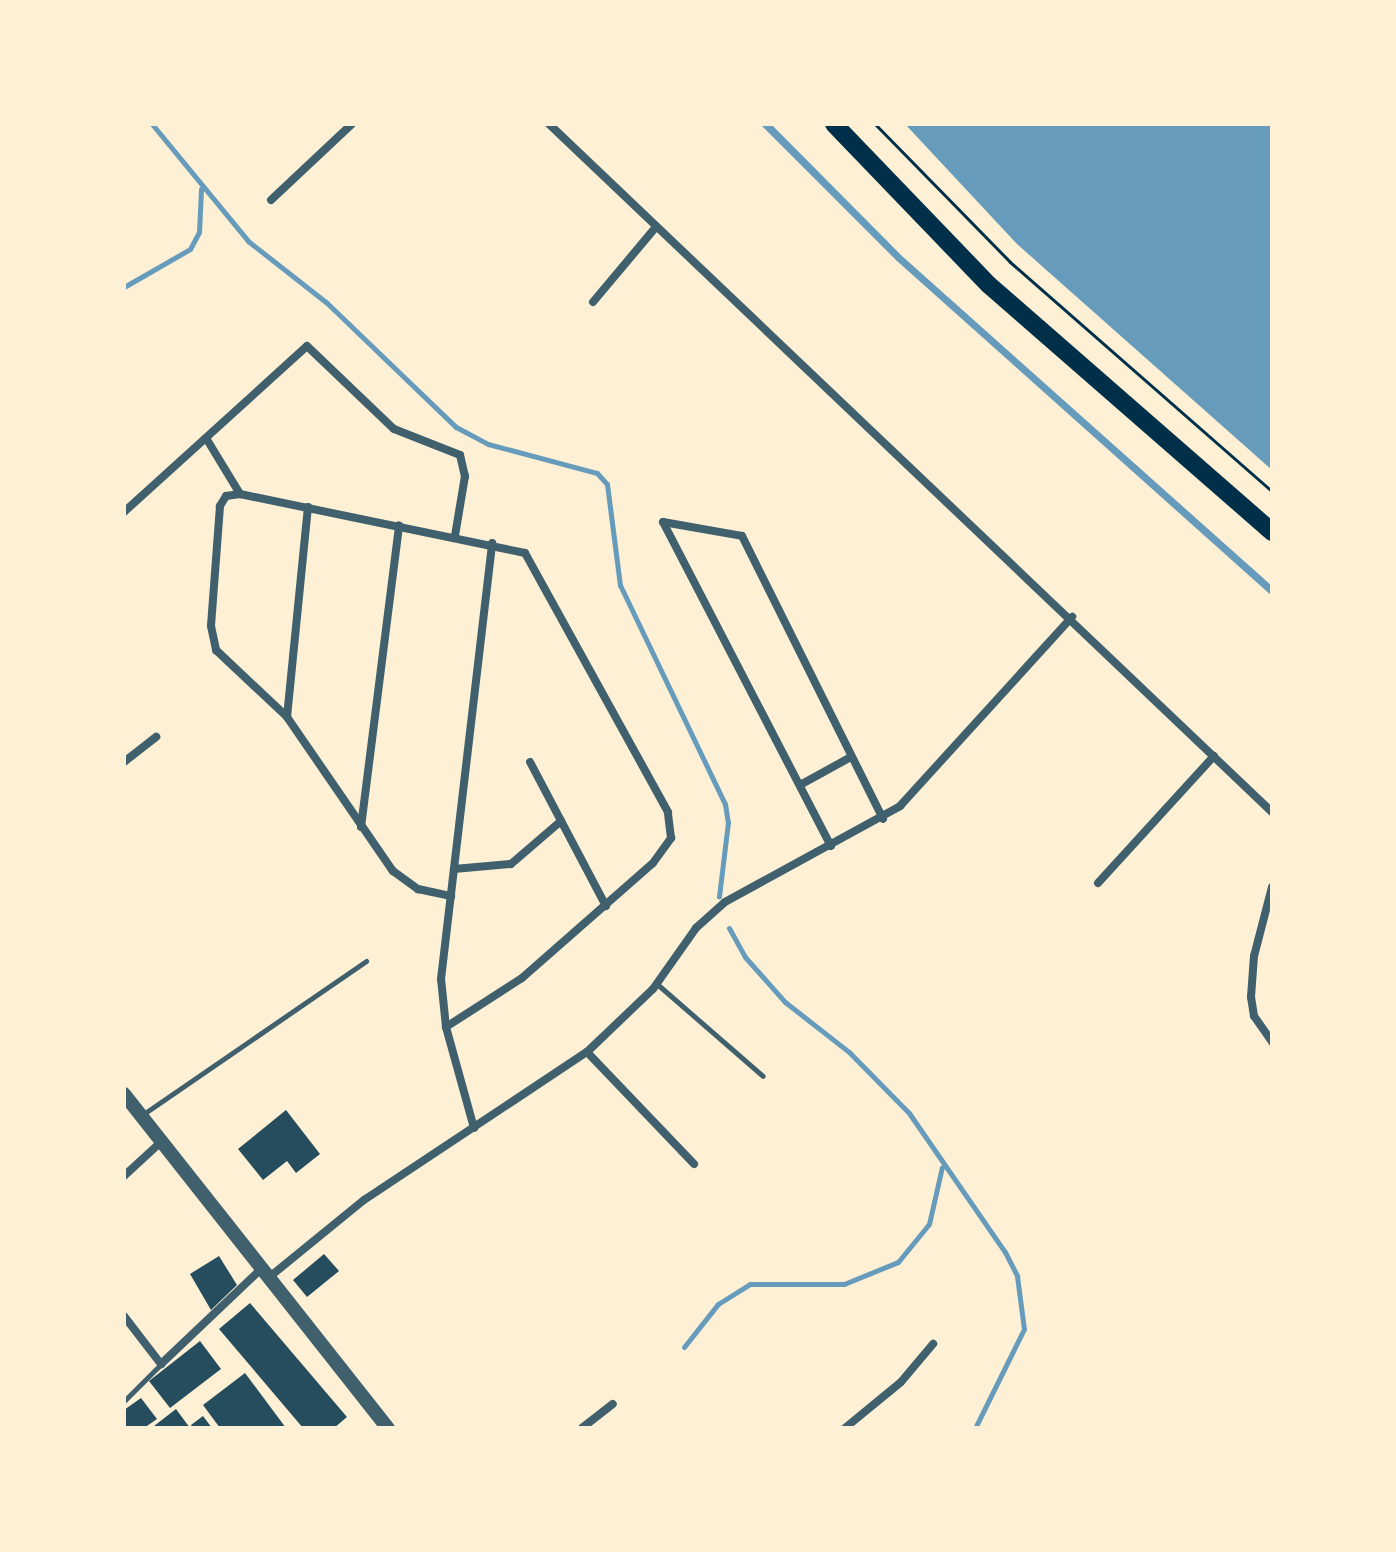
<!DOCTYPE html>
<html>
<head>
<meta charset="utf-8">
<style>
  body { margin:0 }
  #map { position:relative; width:1396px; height:1552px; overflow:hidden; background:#fdf0d5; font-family:Raleway,sans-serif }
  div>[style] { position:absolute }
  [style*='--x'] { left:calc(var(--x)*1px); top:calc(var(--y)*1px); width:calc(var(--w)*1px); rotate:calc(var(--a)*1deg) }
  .water>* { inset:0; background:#669bbc }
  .stream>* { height:5px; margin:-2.5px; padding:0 2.5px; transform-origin:2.5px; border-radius:2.5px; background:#669bbc }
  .building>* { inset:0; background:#264d5e }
  .path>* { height:3px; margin:-1.5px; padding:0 1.5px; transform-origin:1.5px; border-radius:1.5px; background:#003049 }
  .service>* { height:5px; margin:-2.5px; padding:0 2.5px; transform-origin:2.5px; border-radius:2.5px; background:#3f606c }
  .minor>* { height:8px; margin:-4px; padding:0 4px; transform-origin:4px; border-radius:4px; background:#3f606c }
  .tertiary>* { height:14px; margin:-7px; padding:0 7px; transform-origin:7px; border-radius:7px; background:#3f606c }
  .primary>* { height:18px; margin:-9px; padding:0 9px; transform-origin:9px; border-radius:9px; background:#003049 }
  span { translate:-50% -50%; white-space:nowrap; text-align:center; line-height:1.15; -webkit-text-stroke:8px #fdf0d5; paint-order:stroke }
  .frame { position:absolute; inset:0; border:126px solid #fdf0d5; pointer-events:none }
</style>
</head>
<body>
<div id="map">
  <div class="water">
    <div style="clip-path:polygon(760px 124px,771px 124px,902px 256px,1272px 586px,1272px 596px,897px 261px)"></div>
    <div style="clip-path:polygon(905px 124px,1272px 124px,1272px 470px,1017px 244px)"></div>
  </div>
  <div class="stream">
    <div style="--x:152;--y:124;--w:151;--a:50.6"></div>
    <div style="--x:248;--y:241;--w:100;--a:38.1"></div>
    <div style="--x:327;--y:303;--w:179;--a:43.9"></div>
    <div style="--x:456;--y:427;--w:36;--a:28"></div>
    <div style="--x:488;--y:444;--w:113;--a:14.9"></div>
    <div style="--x:597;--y:473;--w:15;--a:48"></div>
    <div style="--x:607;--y:484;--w:102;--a:82.7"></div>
    <div style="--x:620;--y:585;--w:243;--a:64.4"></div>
    <div style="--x:725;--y:804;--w:18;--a:81"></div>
    <div style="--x:728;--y:822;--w:75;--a:96.9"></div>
    <div style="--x:124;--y:287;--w:76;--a:-29.9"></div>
    <div style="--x:190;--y:249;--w:19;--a:-62"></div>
    <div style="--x:199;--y:232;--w:43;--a:-87.3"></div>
    <div style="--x:729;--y:928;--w:33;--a:61"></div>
    <div style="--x:745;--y:957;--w:60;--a:48.4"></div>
    <div style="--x:785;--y:1002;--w:81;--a:38"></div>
    <div style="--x:849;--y:1052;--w:86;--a:45.5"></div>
    <div style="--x:909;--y:1113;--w:169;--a:55.4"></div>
    <div style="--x:1005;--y:1252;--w:27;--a:63"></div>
    <div style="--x:1017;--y:1276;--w:53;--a:82.5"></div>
    <div style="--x:1024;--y:1329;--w:110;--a:116.3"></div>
    <div style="--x:684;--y:1347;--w:55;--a:-51.7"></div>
    <div style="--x:718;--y:1304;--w:38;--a:-32"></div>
    <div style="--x:750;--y:1284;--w:94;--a:0"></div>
    <div style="--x:844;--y:1284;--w:58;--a:-22.2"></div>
    <div style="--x:898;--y:1262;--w:49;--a:-50.8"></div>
    <div style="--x:929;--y:1224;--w:58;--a:-77.2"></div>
  </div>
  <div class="building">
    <div style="clip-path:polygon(286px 1110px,320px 1154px,296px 1173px,287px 1161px,263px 1180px,238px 1149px)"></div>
    <div style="clip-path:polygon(324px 1254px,339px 1271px,307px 1297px,293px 1280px)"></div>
    <div style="clip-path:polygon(219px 1256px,237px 1285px,211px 1310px,190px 1274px)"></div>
    <div style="clip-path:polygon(250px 1303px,347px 1417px,334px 1428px,303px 1428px,219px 1329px)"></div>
    <div style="clip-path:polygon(200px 1341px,221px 1369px,170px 1408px,149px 1381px)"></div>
    <div style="clip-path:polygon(245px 1373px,286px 1428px,220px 1428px,203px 1405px)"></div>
    <div style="clip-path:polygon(141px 1398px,157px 1419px,144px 1428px,124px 1428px,124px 1410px)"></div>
    <div style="clip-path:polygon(176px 1409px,190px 1428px,155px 1428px,154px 1426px)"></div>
    <div style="clip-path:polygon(203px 1416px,212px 1428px,193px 1428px,191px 1425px)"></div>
  </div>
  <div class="path">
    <div style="--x:875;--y:124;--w:193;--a:45.6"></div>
    <div style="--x:1010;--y:262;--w:348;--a:41.2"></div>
  </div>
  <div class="service">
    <div style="--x:657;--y:984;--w:140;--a:41"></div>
    <div style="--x:142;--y:1115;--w:272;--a:-34.5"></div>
    <div style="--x:124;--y:1401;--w:52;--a:-45"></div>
  </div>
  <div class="minor">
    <div style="--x:549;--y:124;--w:998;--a:43.58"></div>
    <div style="--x:271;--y:200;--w:111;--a:-43.2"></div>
    <div style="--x:593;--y:302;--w:98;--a:-50"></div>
    <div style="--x:206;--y:438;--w:66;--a:58.7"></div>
    <div style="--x:124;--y:512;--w:247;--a:-42.2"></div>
    <div style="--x:307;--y:346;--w:120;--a:43.7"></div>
    <div style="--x:394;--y:429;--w:71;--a:21.5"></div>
    <div style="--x:460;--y:455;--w:22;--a:77"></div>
    <div style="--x:465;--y:476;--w:61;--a:99.5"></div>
    <div style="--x:663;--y:522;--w:80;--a:10"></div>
    <div style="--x:742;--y:536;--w:316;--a:63.5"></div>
    <div style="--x:663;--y:522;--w:365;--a:62.6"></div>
    <div style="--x:287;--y:717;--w:211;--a:-84.3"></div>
    <div style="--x:124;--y:762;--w:41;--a:-38"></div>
    <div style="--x:530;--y:762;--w:163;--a:62.2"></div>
    <div style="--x:800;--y:785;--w:58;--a:-28.8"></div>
    <div style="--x:361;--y:827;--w:304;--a:-82.8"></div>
    <div style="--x:454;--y:869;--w:57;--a:-5"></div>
    <div style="--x:511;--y:864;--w:66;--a:-40.7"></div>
    <div style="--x:1098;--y:883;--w:172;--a:-47.6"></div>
    <div style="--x:1272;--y:887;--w:71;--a:104.6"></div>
    <div style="--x:1254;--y:956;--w:41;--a:94.2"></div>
    <div style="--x:1251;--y:997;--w:19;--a:81"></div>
    <div style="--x:1254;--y:1016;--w:32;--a:55"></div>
    <div style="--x:446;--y:1027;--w:90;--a:-32.8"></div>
    <div style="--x:522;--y:978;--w:174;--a:-41.3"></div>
    <div style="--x:653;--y:863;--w:31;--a:-54"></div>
    <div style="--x:671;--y:838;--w:26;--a:-97"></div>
    <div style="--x:668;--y:812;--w:296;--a:-118.9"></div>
    <div style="--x:525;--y:553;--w:291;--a:-168.3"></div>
    <div style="--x:240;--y:494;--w:14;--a:172"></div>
    <div style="--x:226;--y:496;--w:12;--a:121"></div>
    <div style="--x:220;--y:506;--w:120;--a:94.3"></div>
    <div style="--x:211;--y:626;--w:25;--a:78"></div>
    <div style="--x:216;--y:650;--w:98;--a:43.3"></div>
    <div style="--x:287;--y:717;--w:187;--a:55.5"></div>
    <div style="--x:393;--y:871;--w:31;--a:36"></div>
    <div style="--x:418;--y:889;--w:34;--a:12"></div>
    <div style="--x:587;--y:1052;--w:155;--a:46.3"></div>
    <div style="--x:474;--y:1128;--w:105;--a:-105.5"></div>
    <div style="--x:446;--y:1027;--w:48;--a:-95.9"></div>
    <div style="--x:441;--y:979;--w:439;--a:-83.3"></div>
    <div style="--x:124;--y:1176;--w:50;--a:-42.6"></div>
    <div style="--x:267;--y:1279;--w:125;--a:-39.2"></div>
    <div style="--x:364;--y:1200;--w:268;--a:-33.6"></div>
    <div style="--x:587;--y:1052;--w:91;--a:-43.7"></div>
    <div style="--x:653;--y:989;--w:75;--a:-54.8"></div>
    <div style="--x:696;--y:928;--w:39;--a:-42"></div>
    <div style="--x:725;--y:902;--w:200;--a:-28.7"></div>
    <div style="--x:900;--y:806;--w:256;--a:-47.7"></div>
    <div style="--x:124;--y:1316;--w:61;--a:52.4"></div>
    <div style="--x:161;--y:1364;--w:137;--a:-43.5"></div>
    <div style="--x:582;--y:1428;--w:39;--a:-38"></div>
    <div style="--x:845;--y:1428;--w:72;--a:-39.4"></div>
    <div style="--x:901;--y:1382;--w:50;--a:-49.9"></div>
  </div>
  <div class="tertiary">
    <div style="--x:124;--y:1094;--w:426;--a:51.7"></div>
  </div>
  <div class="primary">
    <div style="--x:834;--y:124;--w:223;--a:46.1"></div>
    <div style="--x:989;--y:285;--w:376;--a:41.1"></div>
  </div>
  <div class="frame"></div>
</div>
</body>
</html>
